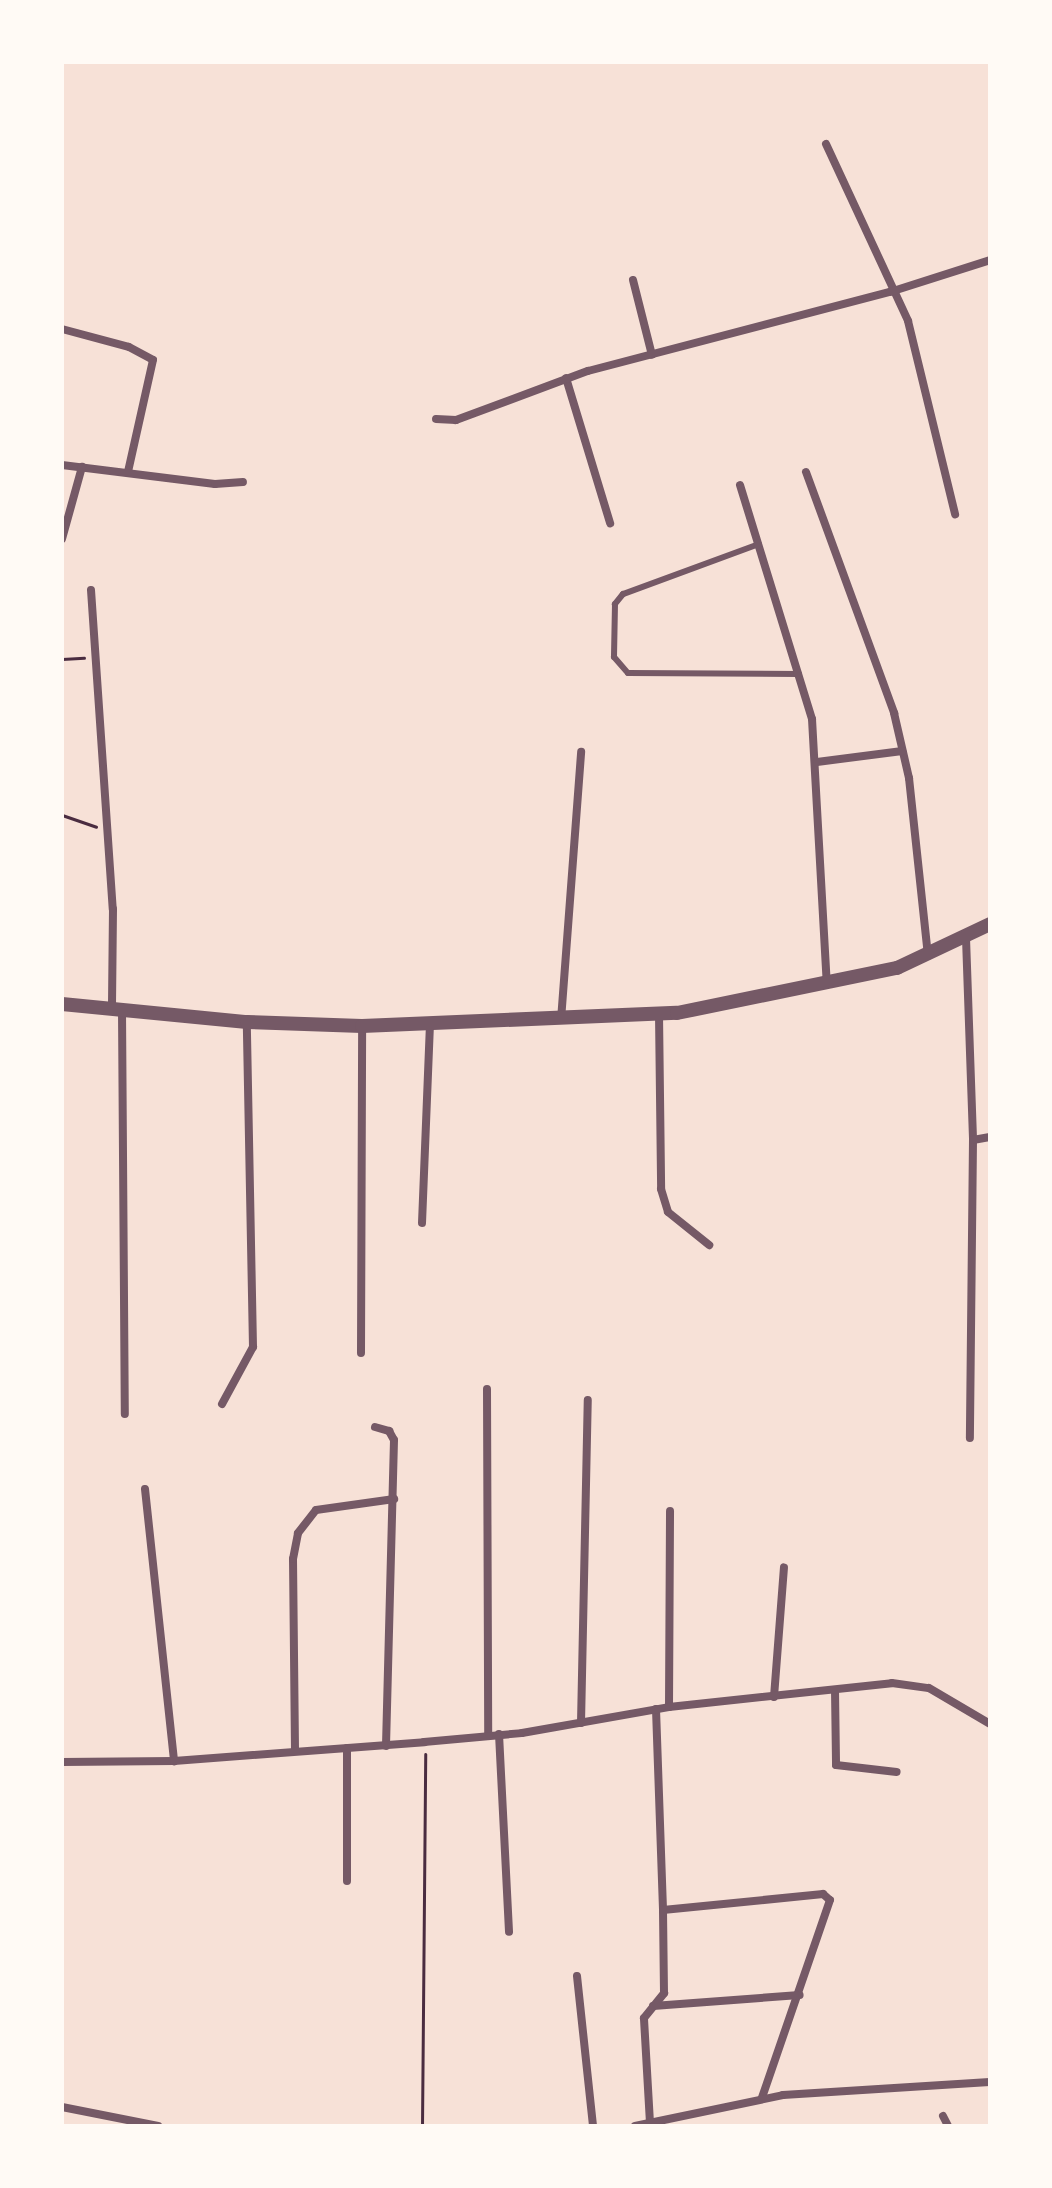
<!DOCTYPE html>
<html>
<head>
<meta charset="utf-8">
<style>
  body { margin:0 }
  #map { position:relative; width:1052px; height:2188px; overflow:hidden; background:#f7e1d7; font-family:"Noto Sans",sans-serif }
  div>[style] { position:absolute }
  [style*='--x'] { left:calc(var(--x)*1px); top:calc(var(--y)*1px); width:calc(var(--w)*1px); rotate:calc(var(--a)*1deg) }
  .path>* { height:3px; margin:-1.5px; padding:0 1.5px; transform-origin:1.5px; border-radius:1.5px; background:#4a2c40 }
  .service>* { height:6px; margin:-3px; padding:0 3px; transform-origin:3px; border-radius:3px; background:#755966 }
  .minor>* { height:8px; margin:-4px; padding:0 4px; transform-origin:4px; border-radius:4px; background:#755966 }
  .tertiary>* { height:14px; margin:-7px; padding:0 7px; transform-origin:7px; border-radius:7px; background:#755966 }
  span { translate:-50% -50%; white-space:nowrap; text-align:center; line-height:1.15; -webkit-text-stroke:7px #fffaf5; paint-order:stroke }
  .frame { position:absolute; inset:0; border:64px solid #fffaf5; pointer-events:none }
</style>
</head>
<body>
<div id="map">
  <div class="path">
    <div style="--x:62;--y:659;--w:22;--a:-3"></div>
    <div style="--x:62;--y:815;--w:36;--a:19"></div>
    <div style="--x:422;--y:2126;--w:372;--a:-89.5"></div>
  </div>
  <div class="service">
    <div style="--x:759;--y:544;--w:145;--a:159.8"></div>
    <div style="--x:623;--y:594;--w:13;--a:129"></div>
    <div style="--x:615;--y:604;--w:53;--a:91.1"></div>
    <div style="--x:614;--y:657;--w:21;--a:49"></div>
    <div style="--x:628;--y:673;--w:171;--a:0.3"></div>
  </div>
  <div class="minor">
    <div style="--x:826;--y:144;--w:195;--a:65.1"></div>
    <div style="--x:908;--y:321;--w:199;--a:76.3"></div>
    <div style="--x:633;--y:280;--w:77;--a:75.8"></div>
    <div style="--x:62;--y:329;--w:69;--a:15"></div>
    <div style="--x:129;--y:347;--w:27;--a:28"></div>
    <div style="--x:153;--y:360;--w:115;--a:102.6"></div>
    <div style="--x:566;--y:378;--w:152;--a:73.1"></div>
    <div style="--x:436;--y:419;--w:20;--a:3"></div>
    <div style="--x:456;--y:420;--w:141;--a:-20.4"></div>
    <div style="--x:588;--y:371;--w:312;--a:-14.7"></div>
    <div style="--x:890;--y:292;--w:105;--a:-17.7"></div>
    <div style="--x:62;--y:465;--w:154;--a:7.1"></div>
    <div style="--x:215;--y:484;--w:28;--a:-4"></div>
    <div style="--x:806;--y:472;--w:257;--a:69.9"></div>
    <div style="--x:894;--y:713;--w:67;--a:77"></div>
    <div style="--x:909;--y:778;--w:179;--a:83.9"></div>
    <div style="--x:740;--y:485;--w:245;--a:72.9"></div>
    <div style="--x:812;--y:719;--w:266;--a:86.8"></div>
    <div style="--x:62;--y:539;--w:75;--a:-74.5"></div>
    <div style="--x:91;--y:590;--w:320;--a:86.1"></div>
    <div style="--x:113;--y:909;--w:100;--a:90.6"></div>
    <div style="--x:817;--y:762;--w:86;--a:-7.4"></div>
    <div style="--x:966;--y:938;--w:202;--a:88"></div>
    <div style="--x:973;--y:1140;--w:298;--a:90.6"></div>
    <div style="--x:122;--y:1011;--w:403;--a:89.6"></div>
    <div style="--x:659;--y:1014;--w:175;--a:89.3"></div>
    <div style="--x:661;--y:1189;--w:24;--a:73"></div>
    <div style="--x:668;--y:1212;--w:53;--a:38.8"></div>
    <div style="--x:561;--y:1020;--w:269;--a:-85.7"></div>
    <div style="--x:973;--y:1140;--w:17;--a:-10"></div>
    <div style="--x:422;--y:1223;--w:200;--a:-87.7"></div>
    <div style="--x:361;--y:1353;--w:327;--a:-89.8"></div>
    <div style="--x:487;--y:1389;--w:346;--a:89.8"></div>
    <div style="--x:222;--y:1404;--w:65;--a:-61.5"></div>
    <div style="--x:253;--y:1347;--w:325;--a:-91.1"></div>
    <div style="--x:375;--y:1427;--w:15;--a:16"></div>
    <div style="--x:389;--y:1431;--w:10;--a:61"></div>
    <div style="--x:394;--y:1440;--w:306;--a:91.5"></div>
    <div style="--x:145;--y:1489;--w:274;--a:83.9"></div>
    <div style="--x:835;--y:1690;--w:75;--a:89.2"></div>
    <div style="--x:836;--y:1765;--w:61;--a:6.5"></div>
    <div style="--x:774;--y:1697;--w:130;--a:-85.6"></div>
    <div style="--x:669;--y:1707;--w:196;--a:-89.7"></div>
    <div style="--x:656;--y:1709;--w:201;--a:88"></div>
    <div style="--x:663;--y:1910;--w:161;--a:-5.7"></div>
    <div style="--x:823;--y:1894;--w:9;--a:41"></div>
    <div style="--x:830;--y:1900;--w:209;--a:109"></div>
    <div style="--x:581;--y:1723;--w:323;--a:-88.8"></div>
    <div style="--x:499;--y:1734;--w:198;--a:87.1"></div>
    <div style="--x:295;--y:1750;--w:191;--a:-90.6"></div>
    <div style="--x:293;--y:1559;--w:26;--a:-79"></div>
    <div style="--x:298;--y:1533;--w:29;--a:-52"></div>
    <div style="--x:316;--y:1510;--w:79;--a:-8"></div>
    <div style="--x:62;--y:1762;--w:112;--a:-0.5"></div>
    <div style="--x:174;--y:1761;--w:251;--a:-4.3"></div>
    <div style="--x:424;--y:1742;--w:98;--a:-5.2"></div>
    <div style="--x:522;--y:1733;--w:149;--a:-10"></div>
    <div style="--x:669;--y:1707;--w:224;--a:-6.1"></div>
    <div style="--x:892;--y:1683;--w:37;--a:8"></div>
    <div style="--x:929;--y:1688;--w:71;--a:30.5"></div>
    <div style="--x:347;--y:1881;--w:133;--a:-90"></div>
    <div style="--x:577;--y:1976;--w:151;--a:83.9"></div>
    <div style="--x:653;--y:2006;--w:147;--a:-4.3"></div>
    <div style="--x:62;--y:2107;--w:98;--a:11.2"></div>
    <div style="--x:943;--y:2116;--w:11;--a:63"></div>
    <div style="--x:650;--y:2123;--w:105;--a:-93.3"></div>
    <div style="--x:644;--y:2018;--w:32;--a:-51"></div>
    <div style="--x:664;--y:1993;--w:83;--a:-90.7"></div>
    <div style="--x:635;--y:2126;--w:151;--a:-11.8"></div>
    <div style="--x:783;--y:2095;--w:207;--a:-3.6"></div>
  </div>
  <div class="tertiary">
    <div style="--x:62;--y:1004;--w:186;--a:5.6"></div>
    <div style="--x:247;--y:1022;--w:115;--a:2"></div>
    <div style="--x:362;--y:1026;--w:315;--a:-2.4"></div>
    <div style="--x:677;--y:1013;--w:225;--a:-11.6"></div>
    <div style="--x:897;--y:968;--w:103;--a:-25.3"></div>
  </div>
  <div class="frame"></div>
</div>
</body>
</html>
